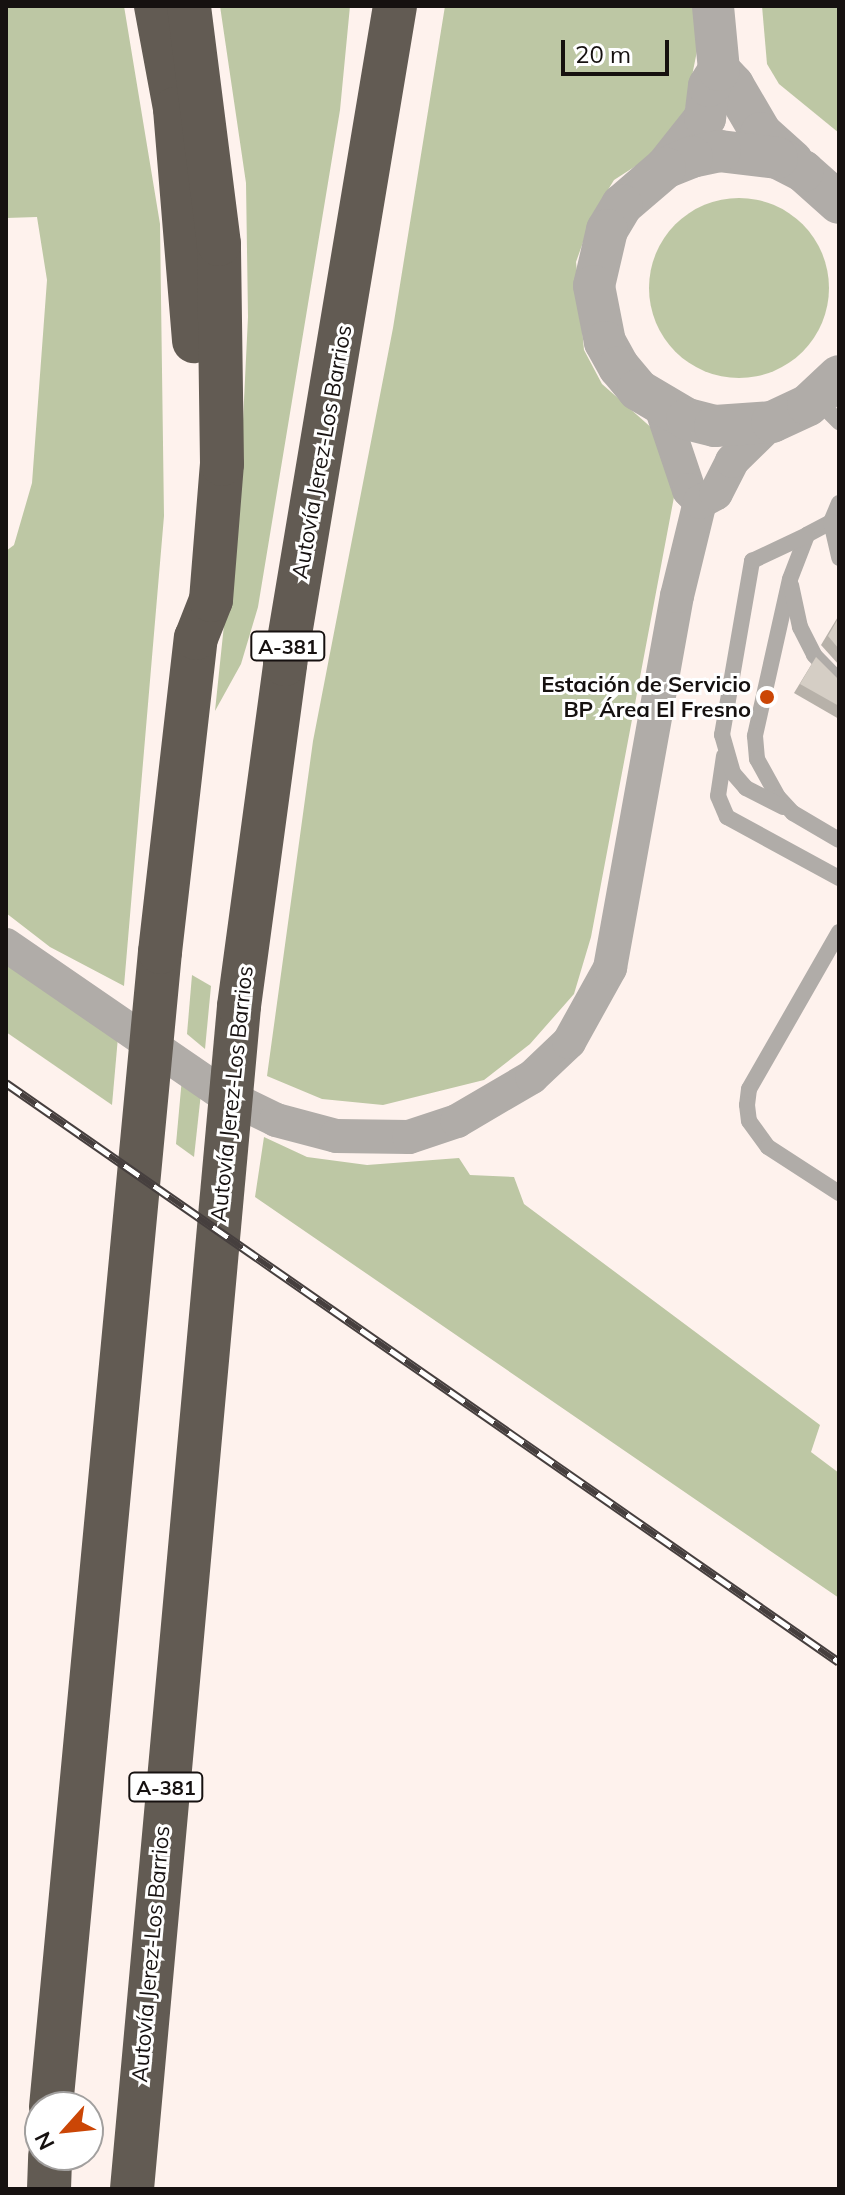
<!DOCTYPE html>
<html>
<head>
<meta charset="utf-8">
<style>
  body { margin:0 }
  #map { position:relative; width:845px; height:2195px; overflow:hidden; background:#fef2ed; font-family:Mulish,sans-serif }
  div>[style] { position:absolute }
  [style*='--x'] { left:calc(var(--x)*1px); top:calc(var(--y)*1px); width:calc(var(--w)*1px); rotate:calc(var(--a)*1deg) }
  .green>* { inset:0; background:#bdc7a4 }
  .round { border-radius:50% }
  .service>* { height:16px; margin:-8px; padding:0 8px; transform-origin:8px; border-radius:8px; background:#b0aca8 }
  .minor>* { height:34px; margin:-17px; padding:0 17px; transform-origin:17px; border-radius:17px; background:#b0aca8 }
  .tertiary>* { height:42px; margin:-21px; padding:0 21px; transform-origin:21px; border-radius:21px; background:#b0aca8 }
  .motorway>* { height:44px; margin:-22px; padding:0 22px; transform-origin:22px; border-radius:22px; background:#625b53 }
  .rail>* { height:9px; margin-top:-4.5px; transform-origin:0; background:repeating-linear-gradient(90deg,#fff 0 18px,#463f3e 0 36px); box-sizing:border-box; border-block:2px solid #463f3e }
  .wall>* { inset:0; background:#b7b1a9 }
  .building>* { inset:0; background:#d5cec5 }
  .dots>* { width:22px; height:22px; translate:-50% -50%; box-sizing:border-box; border:4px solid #fff; border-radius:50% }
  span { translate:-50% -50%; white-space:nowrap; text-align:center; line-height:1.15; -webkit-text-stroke:6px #fff; paint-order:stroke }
  .shield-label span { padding:2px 6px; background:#fff; border:2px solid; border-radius:6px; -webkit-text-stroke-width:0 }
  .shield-label { font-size:20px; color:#161110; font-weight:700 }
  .street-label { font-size:22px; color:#161110 }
  .poi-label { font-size:22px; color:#161110; font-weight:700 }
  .right { translate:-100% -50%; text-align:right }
  .frame { position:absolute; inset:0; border:8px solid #161110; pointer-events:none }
  .north { position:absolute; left:24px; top:2091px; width:80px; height:80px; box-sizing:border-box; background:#fff; border:2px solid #a2a09f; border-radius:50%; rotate:243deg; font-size:22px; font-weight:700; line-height:32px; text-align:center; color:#161110 }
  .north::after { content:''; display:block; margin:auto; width:28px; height:36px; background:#cb4606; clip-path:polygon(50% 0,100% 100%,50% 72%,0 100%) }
  .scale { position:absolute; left:561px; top:40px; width:108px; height:36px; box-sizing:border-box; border:4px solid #161110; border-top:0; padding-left:10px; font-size:24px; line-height:28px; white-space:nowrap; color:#161110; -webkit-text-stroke:6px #fff; paint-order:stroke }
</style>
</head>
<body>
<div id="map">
  <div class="green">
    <div style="clip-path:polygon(6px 6px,124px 6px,160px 224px,164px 516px,124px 986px,50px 947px,6px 913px,6px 551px,14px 545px,32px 483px,47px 280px,37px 217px,6px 218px)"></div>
    <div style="clip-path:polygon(220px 6px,350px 6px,340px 110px,258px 607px,241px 664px,215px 711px,241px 462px,248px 317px,246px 183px)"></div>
    <div style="clip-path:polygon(445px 6px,695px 6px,698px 46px,682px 126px,659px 151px,614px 180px,593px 214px,576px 262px,584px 350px,602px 384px,654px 430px,674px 497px,591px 937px,574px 994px,530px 1044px,484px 1080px,383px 1105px,322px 1099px,267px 1076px,313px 741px,393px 328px)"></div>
    <div style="clip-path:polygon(762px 6px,839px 6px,839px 133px,779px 84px,767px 64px)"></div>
    <div class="round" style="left:649px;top:198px;width:180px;height:180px"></div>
    <div style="clip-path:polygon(6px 963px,118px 1037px,112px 1105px,6px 1032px)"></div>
    <div style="clip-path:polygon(192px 975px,211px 986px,205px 1049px,187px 1034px)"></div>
    <div style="clip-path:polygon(182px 1078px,201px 1093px,194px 1157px,176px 1144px)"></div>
    <div style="clip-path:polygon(264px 1137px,307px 1157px,367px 1165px,459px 1158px,470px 1175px,514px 1177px,524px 1204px,820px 1425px,811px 1452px,839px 1473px,839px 1598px,255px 1197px)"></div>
  </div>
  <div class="service">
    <div style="--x:823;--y:406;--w:23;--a:45"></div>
    <div style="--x:839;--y:503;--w:21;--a:113"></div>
    <div style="--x:831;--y:522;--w:27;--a:152"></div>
    <div style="--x:807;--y:535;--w:47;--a:111.1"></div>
    <div style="--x:790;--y:579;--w:161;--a:102.6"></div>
    <div style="--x:755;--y:736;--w:23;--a:85"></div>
    <div style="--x:757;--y:759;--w:43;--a:61.1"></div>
    <div style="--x:778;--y:797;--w:22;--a:47"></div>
    <div style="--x:793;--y:813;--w:53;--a:30.4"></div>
    <div style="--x:831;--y:522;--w:37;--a:77"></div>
    <div style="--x:791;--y:585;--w:43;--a:77.9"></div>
    <div style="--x:800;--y:627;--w:31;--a:63"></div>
    <div style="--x:814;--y:655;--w:36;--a:46"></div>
    <div style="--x:724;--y:756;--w:40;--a:98.5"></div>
    <div style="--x:718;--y:796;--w:23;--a:67"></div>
    <div style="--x:727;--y:817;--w:128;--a:28.6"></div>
    <div style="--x:783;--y:807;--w:42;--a:-152.8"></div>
    <div style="--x:746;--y:788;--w:20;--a:-131"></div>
    <div style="--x:733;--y:773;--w:40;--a:-106"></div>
    <div style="--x:722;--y:735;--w:177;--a:-80.2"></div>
    <div style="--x:752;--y:561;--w:61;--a:-25.3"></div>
    <div style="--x:839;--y:932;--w:181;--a:119.8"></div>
    <div style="--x:749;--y:1089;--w:16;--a:97"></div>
    <div style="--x:747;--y:1105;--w:16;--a:83"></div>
    <div style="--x:749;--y:1121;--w:32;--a:54"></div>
    <div style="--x:768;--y:1147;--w:85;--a:32.9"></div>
  </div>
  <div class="minor">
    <div style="--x:661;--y:407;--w:88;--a:71.4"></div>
    <div style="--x:689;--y:490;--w:16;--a:47"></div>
    <div style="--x:6;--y:945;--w:261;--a:34.5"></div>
    <div style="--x:221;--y:1093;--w:61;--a:26.1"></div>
    <div style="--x:276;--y:1120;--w:62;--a:14.9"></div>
    <div style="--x:336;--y:1136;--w:73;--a:0.8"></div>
    <div style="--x:409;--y:1137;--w:51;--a:-18.4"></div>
    <div style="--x:457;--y:1121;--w:87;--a:-30.4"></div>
    <div style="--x:532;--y:1077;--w:51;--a:-43.4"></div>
    <div style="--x:569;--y:1042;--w:85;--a:-61"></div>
    <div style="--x:610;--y:968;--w:378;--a:-79.8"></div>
    <div style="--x:677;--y:596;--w:97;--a:-76.3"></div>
    <div style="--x:700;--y:502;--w:18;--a:-29"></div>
    <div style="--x:716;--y:493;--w:36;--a:-63"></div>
    <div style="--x:732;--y:461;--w:56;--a:-44.3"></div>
  </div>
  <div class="tertiary">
    <div style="--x:719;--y:70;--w:21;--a:47"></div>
    <div style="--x:733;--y:85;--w:56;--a:59.7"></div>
    <div style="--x:761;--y:133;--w:42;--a:42.1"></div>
    <div style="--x:666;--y:167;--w:63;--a:-51.5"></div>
    <div style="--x:705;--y:118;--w:32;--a:-83"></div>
    <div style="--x:709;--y:86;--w:19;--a:-58"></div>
    <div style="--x:719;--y:70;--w:64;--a:-95.4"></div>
    <div style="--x:839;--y:203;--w:48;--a:-138.4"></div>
    <div style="--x:803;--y:171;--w:29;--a:-153"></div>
    <div style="--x:777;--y:158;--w:57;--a:-173"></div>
    <div style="--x:720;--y:151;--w:29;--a:168"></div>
    <div style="--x:692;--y:157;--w:29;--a:158"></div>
    <div style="--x:665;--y:168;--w:57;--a:139.3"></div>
    <div style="--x:622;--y:205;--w:29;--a:121"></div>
    <div style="--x:607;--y:230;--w:57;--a:103.1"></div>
    <div style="--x:594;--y:286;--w:57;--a:78.9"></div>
    <div style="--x:605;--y:342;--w:29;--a:61"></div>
    <div style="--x:619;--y:367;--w:30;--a:50"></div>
    <div style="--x:638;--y:390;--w:57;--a:30.6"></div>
    <div style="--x:687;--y:419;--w:29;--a:14"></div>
    <div style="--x:715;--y:426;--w:57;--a:-4"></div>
    <div style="--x:772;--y:422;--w:40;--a:-25"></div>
    <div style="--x:808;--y:405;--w:42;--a:-43.1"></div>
  </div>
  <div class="motorway">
    <div style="--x:156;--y:6;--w:105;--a:79.5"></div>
    <div style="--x:175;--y:109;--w:233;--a:85.3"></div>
    <div style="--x:51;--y:2107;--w:1160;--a:-84.61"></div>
    <div style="--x:160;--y:952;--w:316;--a:-83.5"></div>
    <div style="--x:196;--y:638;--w:41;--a:-68.5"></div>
    <div style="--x:211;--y:600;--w:136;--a:-85.4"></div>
    <div style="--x:222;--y:464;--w:220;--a:-90.8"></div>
    <div style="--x:219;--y:244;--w:240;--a:-97.2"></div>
    <div style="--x:49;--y:2189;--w:34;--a:-88"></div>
    <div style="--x:132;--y:2189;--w:1188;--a:-84.83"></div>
    <div style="--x:239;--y:1006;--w:345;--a:-82.3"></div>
    <div style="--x:285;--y:664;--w:667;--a:-80.51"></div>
  </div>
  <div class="rail">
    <div style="--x:6;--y:1083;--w:1014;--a:34.8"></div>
  </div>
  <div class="wall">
    <div style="clip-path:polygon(839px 615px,839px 665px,821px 645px)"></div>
    <div style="clip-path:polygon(816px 657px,839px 680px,839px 719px,794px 693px)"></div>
  </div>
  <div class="building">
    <div style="clip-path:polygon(839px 617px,839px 649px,828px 636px)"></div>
    <div style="clip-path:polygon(816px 657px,839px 680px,839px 706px,800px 684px)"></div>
  </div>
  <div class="dots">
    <div style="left:767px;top:697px;background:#cb4606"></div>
  </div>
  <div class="shield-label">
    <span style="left:288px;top:646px">A-381</span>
    <span style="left:166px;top:1787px">A-381</span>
  </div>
  <div class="street-label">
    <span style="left:322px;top:452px;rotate:-80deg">Autovía Jerez-Los Barrios</span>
    <span style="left:232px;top:1094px;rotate:-84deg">Autovía Jerez-Los Barrios</span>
    <span style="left:151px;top:1954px;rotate:-85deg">Autovía Jerez-Los Barrios</span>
  </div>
  <div class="poi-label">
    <span class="right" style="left:751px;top:697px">Estación de Servicio<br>BP Área El Fresno</span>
  </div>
  <div class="frame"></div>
  <div class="north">N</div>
  <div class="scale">20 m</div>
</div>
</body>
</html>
